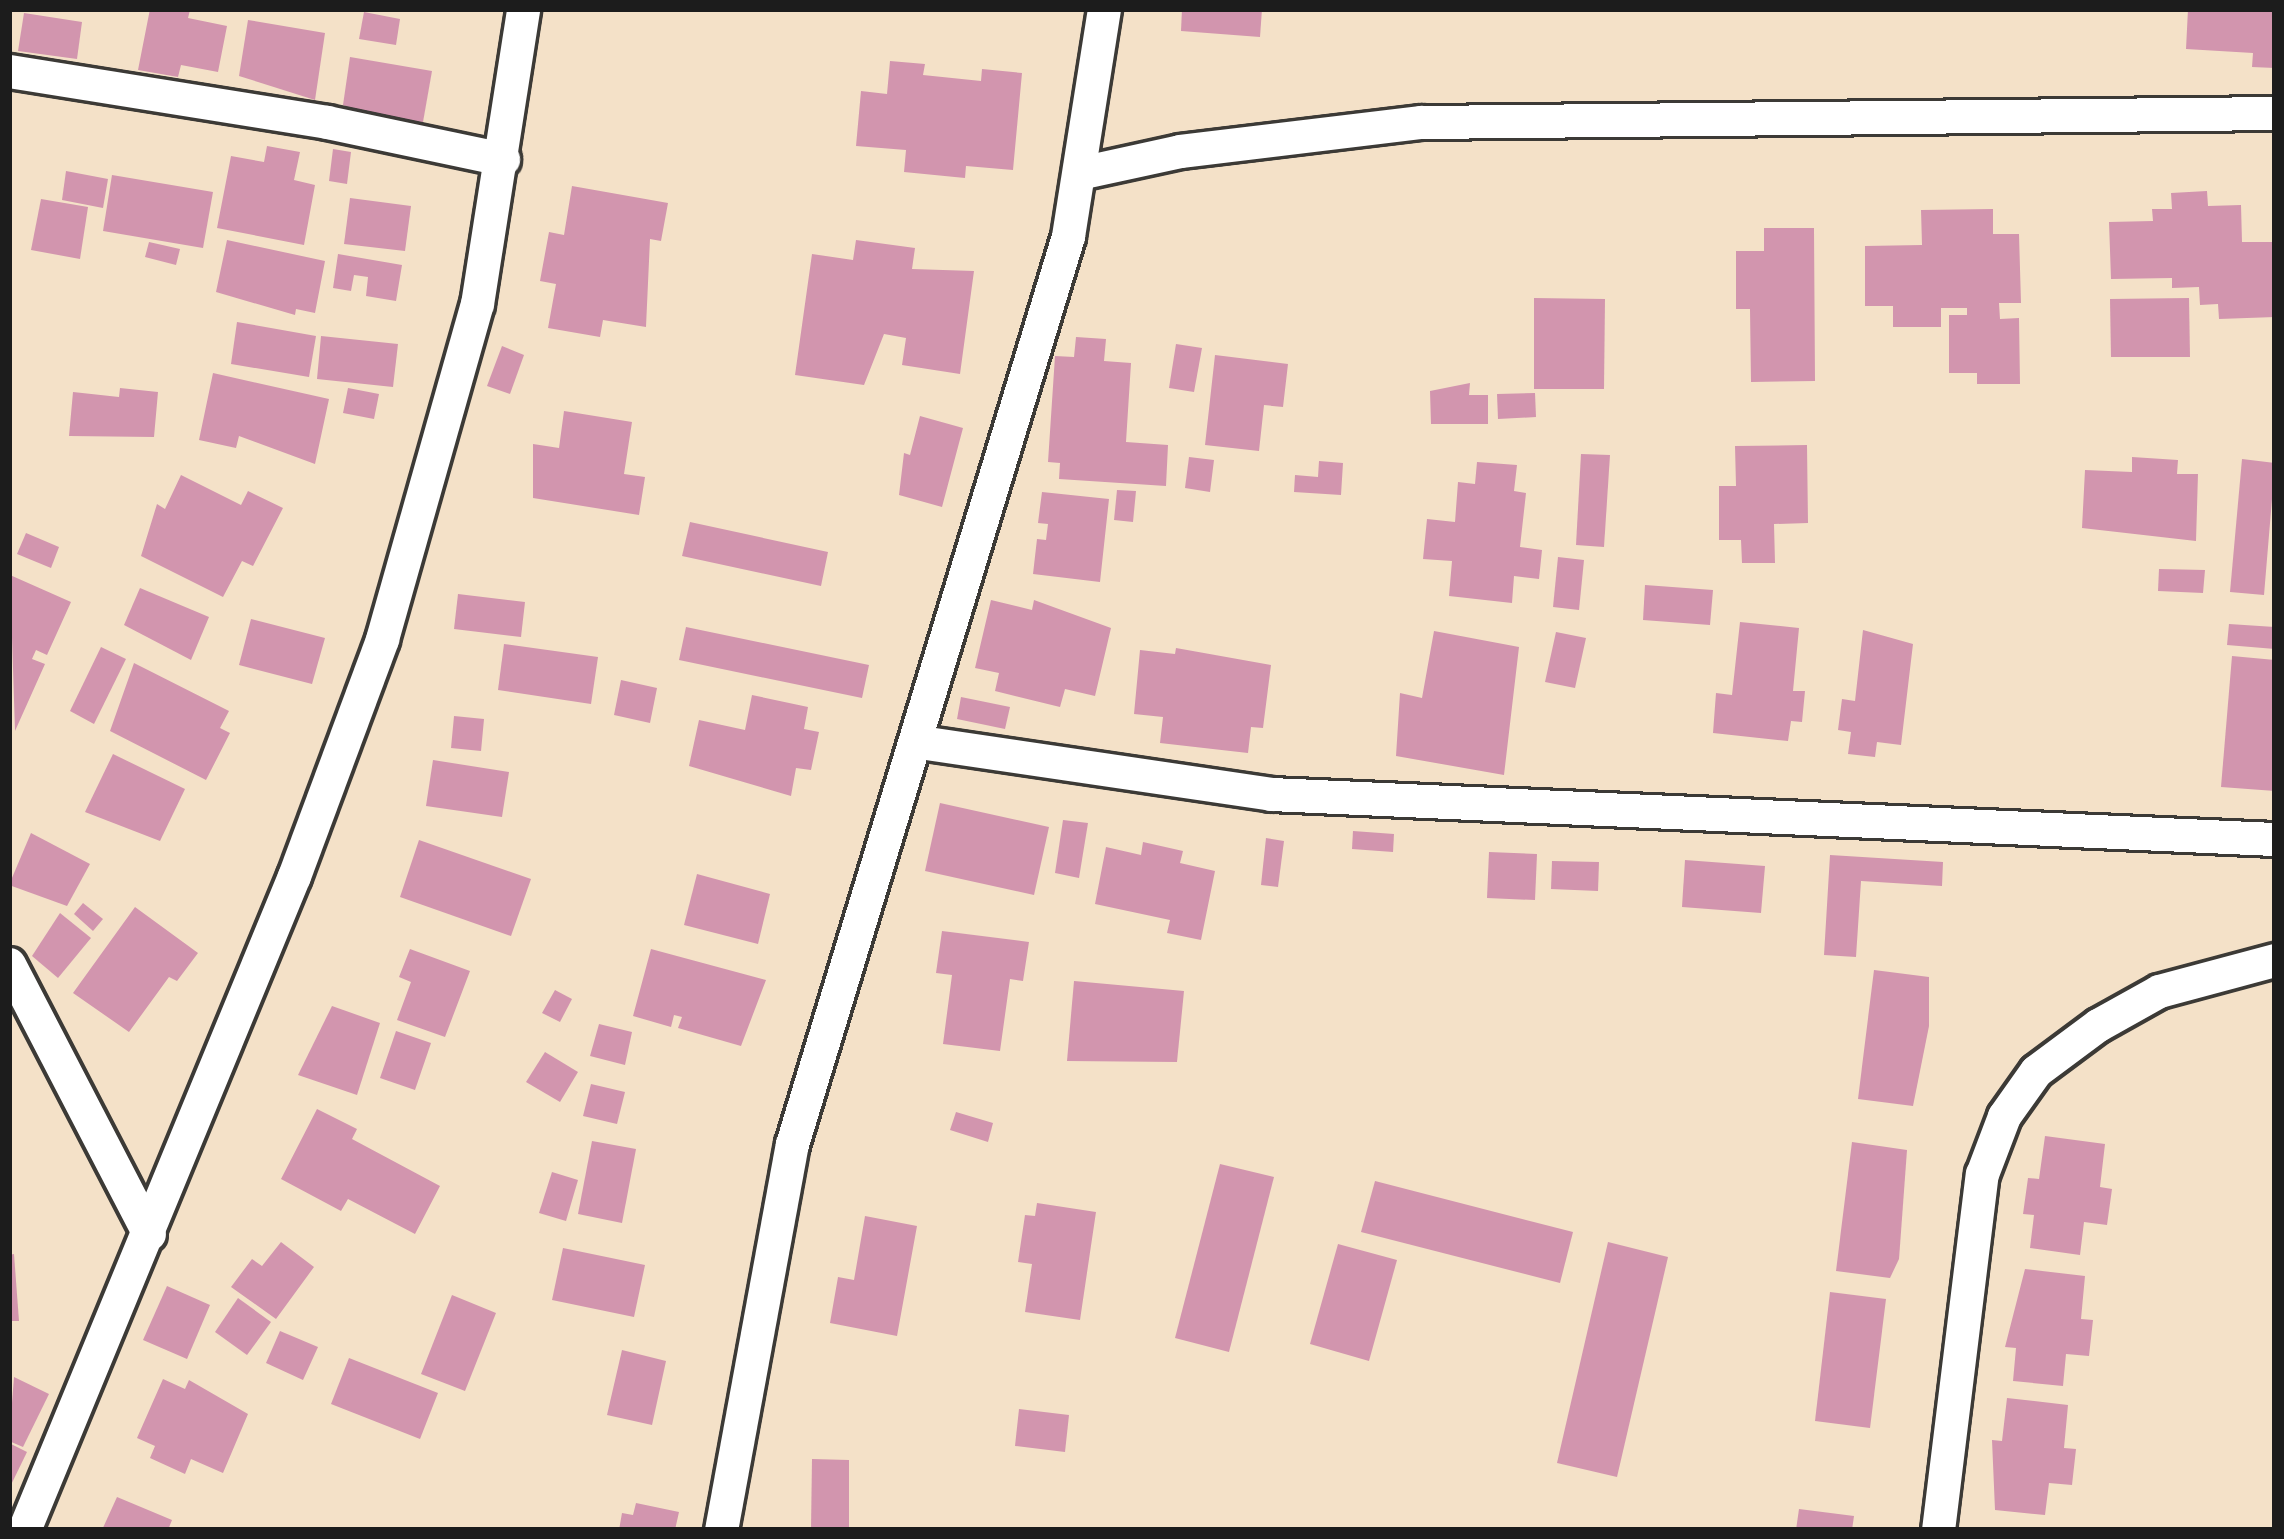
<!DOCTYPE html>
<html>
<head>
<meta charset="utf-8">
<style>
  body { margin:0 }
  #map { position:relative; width:2284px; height:1539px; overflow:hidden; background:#f4e1c8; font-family:"Playpen Sans",sans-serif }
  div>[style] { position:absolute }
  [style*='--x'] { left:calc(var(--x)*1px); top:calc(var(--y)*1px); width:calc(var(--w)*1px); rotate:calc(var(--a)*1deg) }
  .building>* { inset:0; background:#d295ae }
  .roads { filter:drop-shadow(3px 0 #3c3a36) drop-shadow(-3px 0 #3c3a36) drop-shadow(0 3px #3c3a36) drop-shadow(0 -3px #3c3a36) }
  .street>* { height:33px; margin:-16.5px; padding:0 16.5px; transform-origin:16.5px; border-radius:16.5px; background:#fff }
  span { translate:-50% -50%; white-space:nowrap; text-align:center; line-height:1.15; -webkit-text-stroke:12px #fff; paint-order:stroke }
  .frame { position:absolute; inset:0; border:12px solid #1c1c1c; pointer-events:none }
</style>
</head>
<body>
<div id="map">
  <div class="building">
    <div style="clip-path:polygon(150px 9px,190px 10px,188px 18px,227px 26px,218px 72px,181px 65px,178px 77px,138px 70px)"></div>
    <div style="clip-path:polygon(1182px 9px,1262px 9px,1260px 37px,1181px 31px)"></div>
    <div style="clip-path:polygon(2188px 9px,2275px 9px,2275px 68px,2252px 67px,2253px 53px,2186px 49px)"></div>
    <div style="clip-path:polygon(364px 12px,400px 19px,396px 45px,359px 39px)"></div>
    <div style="clip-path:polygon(24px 13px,82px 22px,77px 59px,18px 51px)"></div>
    <div style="clip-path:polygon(248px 20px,325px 33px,315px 100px,239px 76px)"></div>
    <div style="clip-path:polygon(350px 57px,432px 71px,423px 122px,383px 120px,343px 105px)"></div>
    <div style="clip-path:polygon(890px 61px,925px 64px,923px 75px,981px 81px,982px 69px,1022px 73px,1013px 170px,966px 166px,965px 178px,904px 172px,906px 150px,856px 146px,861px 91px,887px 94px)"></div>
    <div style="clip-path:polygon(267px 146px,300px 152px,294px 180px,315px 185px,304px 245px,217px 228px,231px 156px,264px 162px)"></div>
    <div style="clip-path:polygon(333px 149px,351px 152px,347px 184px,329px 181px)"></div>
    <div style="clip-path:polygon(66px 171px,108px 179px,103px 208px,62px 200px)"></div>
    <div style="clip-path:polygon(112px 175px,213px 192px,203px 248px,103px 231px)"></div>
    <div style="clip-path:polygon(572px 186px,668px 203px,661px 241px,650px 239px,646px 327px,603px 320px,600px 337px,548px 328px,556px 284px,540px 281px,549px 232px,564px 235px)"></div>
    <div style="clip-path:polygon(2207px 191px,2208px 206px,2241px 205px,2242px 242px,2275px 242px,2275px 317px,2219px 319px,2218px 304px,2200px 305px,2199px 287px,2172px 288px,2172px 278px,2111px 279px,2109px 222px,2153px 221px,2152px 209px,2172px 209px,2171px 193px)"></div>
    <div style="clip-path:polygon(350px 198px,411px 206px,405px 251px,344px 244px)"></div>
    <div style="clip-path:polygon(41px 199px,88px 207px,80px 259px,31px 250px)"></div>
    <div style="clip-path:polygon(1993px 209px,1993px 234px,2019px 234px,2021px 303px,1999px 303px,2000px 319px,2019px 318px,2020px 384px,1977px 384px,1977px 373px,1949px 373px,1949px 315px,1967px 315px,1967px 308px,1941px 308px,1941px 327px,1893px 327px,1893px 306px,1865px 306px,1865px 246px,1922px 245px,1921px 210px)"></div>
    <div style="clip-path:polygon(1764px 228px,1814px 228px,1815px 381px,1751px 382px,1750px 309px,1736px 309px,1736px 251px,1764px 251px)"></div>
    <div style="clip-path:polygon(227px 240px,325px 261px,315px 313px,296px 309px,295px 315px,216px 292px)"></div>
    <div style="clip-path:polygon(856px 240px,915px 248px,912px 269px,974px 271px,960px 374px,902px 365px,906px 338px,884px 334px,864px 385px,795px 375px,812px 254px,853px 260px)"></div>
    <div style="clip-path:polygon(149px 242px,180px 249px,176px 265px,145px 257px)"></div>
    <div style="clip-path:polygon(338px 254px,402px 265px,396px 301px,366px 296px,368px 277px,354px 275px,351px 291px,333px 288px)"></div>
    <div style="clip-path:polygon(1534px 298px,1605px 299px,1604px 389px,1534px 389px)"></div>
    <div style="clip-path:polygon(2189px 298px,2190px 357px,2111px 357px,2110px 299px)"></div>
    <div style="clip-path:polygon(237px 322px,316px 336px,309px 377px,231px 364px)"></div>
    <div style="clip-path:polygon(321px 336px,398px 344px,393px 387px,317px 379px)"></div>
    <div style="clip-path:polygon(1076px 337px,1106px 339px,1104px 361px,1131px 363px,1126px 442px,1168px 445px,1166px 486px,1059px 479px,1060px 463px,1048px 462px,1055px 356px,1074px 357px)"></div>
    <div style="clip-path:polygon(1176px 344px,1202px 348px,1194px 392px,1169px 388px)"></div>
    <div style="clip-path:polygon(502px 346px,524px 355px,510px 394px,487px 386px)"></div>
    <div style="clip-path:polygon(1215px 355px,1288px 364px,1283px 407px,1264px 405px,1259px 451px,1205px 445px)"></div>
    <div style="clip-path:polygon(213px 373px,329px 399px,315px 464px,239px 436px,236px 448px,199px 440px)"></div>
    <div style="clip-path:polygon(1470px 383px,1469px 395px,1488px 395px,1488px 424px,1431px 424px,1430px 391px)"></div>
    <div style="clip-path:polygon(120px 388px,158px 392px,154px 437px,69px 436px,73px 392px,119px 397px)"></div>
    <div style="clip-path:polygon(348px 388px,379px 394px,374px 419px,343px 413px)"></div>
    <div style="clip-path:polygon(1535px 393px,1536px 417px,1498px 419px,1497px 394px)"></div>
    <div style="clip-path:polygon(564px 411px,632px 422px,624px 474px,645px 477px,639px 515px,533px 498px,533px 444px,559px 448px)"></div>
    <div style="clip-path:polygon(920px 416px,963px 428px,942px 507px,899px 495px,904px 453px,910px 455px)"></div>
    <div style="clip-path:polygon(1807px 445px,1808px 523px,1774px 524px,1775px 563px,1742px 563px,1741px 540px,1719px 540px,1719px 486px,1736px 486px,1735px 446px)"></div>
    <div style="clip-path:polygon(1581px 454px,1610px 455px,1604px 547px,1576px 545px)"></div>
    <div style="clip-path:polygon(1189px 457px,1214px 460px,1210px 492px,1185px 488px)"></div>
    <div style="clip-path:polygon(2132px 457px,2178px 460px,2177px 474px,2198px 474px,2196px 541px,2082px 528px,2085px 470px,2132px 472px)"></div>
    <div style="clip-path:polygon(2242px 459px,2275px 463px,2264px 595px,2230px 592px)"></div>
    <div style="clip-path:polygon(1319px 461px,1343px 463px,1341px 495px,1294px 492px,1295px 475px,1318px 477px)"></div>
    <div style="clip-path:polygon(1477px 462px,1517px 465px,1514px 491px,1526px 493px,1520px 547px,1542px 550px,1539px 579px,1514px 576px,1512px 603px,1449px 596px,1452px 561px,1423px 559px,1427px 519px,1455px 522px,1458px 482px,1475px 484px)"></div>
    <div style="clip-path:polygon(181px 475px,241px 505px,248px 491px,283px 508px,253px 566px,242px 561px,223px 597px,141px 556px,157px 504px,165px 509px)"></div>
    <div style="clip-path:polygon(1117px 490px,1136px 491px,1133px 522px,1114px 520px)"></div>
    <div style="clip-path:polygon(1042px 492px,1109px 499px,1100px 582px,1033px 574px,1037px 539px,1046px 540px,1048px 524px,1038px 523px)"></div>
    <div style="clip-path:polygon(690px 522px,828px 552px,821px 586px,682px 556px)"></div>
    <div style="clip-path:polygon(26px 533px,59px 547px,51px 568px,17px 554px)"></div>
    <div style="clip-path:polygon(1558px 557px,1584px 560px,1579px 610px,1553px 607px)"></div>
    <div style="clip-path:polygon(2159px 569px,2205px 570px,2203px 593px,2158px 591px)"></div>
    <div style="clip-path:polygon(10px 575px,71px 602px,47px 655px,36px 650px,32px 659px,45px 664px,15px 731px)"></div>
    <div style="clip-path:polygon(1645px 585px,1713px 590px,1710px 625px,1643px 620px)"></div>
    <div style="clip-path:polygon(140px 588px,209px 617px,191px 660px,124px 625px)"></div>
    <div style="clip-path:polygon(458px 594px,525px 602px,521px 637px,454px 629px)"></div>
    <div style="clip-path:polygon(991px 600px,1032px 610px,1034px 600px,1111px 628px,1095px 696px,1065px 689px,1060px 707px,995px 691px,999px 673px,975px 668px)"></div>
    <div style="clip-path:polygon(251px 619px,325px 638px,312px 684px,239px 665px)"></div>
    <div style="clip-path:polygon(1740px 622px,1799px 628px,1793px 691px,1805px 691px,1802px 722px,1791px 721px,1788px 741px,1713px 733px,1716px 693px,1732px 695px)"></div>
    <div style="clip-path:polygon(2229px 624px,2275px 627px,2275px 649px,2227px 645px)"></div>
    <div style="clip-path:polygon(686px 627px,869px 665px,862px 698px,679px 660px)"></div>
    <div style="clip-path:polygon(1863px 630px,1913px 644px,1901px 745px,1877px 742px,1875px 757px,1848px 754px,1851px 732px,1838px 730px,1842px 699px,1855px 701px)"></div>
    <div style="clip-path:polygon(1434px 631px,1519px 647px,1504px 775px,1396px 756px,1400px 693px,1422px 698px)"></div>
    <div style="clip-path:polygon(1556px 632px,1586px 638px,1575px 688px,1545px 682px)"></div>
    <div style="clip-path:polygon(504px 644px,598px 657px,591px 704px,498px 690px)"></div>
    <div style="clip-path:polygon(101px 647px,126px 659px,94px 724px,70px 711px)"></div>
    <div style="clip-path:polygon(1176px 648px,1271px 665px,1263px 728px,1251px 727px,1248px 753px,1160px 743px,1163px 717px,1134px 714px,1140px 650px,1175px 654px)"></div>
    <div style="clip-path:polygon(2232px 656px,2275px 660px,2275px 791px,2221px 787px)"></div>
    <div style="clip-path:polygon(134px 663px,229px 711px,220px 728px,230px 733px,206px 780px,110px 731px)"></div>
    <div style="clip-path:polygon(621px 680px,657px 688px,650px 723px,614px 715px)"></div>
    <div style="clip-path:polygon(752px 695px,808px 707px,804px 729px,819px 732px,811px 770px,796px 768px,791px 796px,689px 766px,699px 720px,745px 730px)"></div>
    <div style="clip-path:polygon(961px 697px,1010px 707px,1005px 729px,957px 719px)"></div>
    <div style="clip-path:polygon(454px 716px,484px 719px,481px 751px,451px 748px)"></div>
    <div style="clip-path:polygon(113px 754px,185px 789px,160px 841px,85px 812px)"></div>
    <div style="clip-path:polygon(433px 760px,509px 772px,502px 817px,426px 806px)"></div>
    <div style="clip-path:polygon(940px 803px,1049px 827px,1034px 895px,925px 871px)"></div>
    <div style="clip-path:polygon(1063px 820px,1088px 823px,1079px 878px,1055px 873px)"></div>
    <div style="clip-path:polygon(1353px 831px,1394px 834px,1393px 852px,1352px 849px)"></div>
    <div style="clip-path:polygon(31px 833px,90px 864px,67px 906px,9px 885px)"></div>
    <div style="clip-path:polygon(1266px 838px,1284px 841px,1278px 887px,1261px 885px)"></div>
    <div style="clip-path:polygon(419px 840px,531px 879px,511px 936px,400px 897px)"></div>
    <div style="clip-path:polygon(1143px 842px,1183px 851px,1180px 863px,1215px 871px,1201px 940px,1167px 933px,1170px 920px,1095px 904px,1106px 847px,1141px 855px)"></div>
    <div style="clip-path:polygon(1489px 852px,1537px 854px,1535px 900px,1487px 898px)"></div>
    <div style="clip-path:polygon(1830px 855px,1943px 862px,1942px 886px,1861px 881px,1856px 957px,1824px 955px)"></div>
    <div style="clip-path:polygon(1685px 860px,1765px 866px,1761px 913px,1682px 907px)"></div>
    <div style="clip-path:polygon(1552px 861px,1599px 862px,1598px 891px,1551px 889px)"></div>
    <div style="clip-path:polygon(697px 874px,770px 894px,758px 944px,684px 925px)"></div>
    <div style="clip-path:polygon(83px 903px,103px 919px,93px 931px,74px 914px)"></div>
    <div style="clip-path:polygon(135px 907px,198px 953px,177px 981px,169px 977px,129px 1032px,73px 993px)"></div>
    <div style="clip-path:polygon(60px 913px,91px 938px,58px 978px,32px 956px)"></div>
    <div style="clip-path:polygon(942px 931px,1029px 942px,1023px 981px,1010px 979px,1000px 1051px,943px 1044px,952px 975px,936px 973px)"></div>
    <div style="clip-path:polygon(410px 949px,470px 971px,445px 1037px,397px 1020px,411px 982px,399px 977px)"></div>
    <div style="clip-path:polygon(651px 949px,766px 980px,741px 1046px,678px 1028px,682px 1017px,674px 1015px,671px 1027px,633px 1016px)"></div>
    <div style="clip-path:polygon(1874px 970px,1929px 977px,1929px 1026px,1913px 1106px,1858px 1099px)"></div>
    <div style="clip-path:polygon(1074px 981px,1184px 991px,1177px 1062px,1067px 1061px)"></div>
    <div style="clip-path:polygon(555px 990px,572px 999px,560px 1022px,542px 1013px)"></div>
    <div style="clip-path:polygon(332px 1006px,380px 1023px,357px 1095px,298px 1075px)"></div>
    <div style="clip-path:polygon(599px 1024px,632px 1032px,625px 1065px,590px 1056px)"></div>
    <div style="clip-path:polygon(396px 1031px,431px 1043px,415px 1090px,380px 1078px)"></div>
    <div style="clip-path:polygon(545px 1052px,578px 1072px,560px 1102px,526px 1082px)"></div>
    <div style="clip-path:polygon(591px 1084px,625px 1092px,617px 1124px,583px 1116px)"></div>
    <div style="clip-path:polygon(317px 1109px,357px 1129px,352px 1139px,440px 1186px,415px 1234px,348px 1199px,341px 1211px,281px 1179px)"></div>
    <div style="clip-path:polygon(956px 1112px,993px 1123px,988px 1142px,950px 1130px)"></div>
    <div style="clip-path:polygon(2045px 1136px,2105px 1144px,2100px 1187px,2112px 1189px,2107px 1225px,2084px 1222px,2080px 1255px,2030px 1248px,2034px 1215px,2023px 1214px,2028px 1178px,2039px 1179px)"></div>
    <div style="clip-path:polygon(592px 1141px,636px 1149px,622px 1223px,578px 1214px)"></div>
    <div style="clip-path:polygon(1852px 1142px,1907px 1150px,1899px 1259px,1890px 1278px,1836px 1271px)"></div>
    <div style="clip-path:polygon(1220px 1164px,1274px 1177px,1229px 1352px,1175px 1338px)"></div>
    <div style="clip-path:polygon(552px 1172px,578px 1180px,566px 1221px,539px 1213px)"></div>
    <div style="clip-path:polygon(1375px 1181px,1573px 1232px,1560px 1283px,1361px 1232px)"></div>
    <div style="clip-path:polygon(1037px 1203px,1096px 1212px,1080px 1320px,1025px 1312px,1032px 1264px,1018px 1262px,1025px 1215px,1035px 1216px)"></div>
    <div style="clip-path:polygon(865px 1216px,917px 1226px,897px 1336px,830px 1323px,838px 1277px,854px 1280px)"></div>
    <div style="clip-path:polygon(281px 1242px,314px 1267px,276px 1319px,231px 1287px,252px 1259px,262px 1266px)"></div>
    <div style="clip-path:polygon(1608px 1242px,1668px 1257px,1617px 1477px,1557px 1463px)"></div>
    <div style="clip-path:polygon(1338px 1244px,1397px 1260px,1369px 1361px,1310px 1344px)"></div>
    <div style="clip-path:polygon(563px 1248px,645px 1265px,634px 1317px,552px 1300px)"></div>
    <div style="clip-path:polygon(14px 1254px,19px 1321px,9px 1321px,9px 1255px)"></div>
    <div style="clip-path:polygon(2025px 1269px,2085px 1276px,2081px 1319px,2093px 1320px,2089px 1356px,2066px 1354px,2063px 1386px,2013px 1381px,2016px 1348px,2005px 1347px)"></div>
    <div style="clip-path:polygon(167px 1286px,210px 1305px,187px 1359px,143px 1340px)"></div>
    <div style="clip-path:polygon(1830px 1292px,1886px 1299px,1870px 1428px,1815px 1421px)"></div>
    <div style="clip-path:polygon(452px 1295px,496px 1313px,465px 1391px,421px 1374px)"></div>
    <div style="clip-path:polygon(238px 1298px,271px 1322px,247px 1355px,215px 1332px)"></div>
    <div style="clip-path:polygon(280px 1331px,318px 1347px,303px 1380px,266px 1363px)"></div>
    <div style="clip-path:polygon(622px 1350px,666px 1361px,652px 1425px,607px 1415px)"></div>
    <div style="clip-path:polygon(349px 1358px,438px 1393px,420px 1439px,331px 1404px)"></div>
    <div style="clip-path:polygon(14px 1377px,49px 1394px,23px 1447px,9px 1441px)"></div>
    <div style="clip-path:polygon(163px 1379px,185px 1389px,189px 1380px,248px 1414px,223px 1473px,191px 1459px,185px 1474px,150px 1458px,155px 1446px,137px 1438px)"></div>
    <div style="clip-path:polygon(2007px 1398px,2068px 1405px,2064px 1448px,2076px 1449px,2072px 1485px,2049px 1483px,2045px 1515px,1995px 1510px,1992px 1440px,2002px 1441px)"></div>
    <div style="clip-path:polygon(1019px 1409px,1069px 1415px,1065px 1452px,1015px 1446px)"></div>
    <div style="clip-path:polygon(9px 1443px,27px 1452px,9px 1489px)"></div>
    <div style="clip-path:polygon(812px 1459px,849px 1460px,849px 1530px,811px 1530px)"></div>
    <div style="clip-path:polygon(117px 1497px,172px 1520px,168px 1530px,102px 1530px)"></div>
    <div style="clip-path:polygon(636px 1503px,679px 1512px,675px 1530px,619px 1530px,622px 1513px,633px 1515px)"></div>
    <div style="clip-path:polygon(1799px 1509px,1854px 1516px,1852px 1530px,1796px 1530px)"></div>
  </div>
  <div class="roads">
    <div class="street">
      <div style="--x:9;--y:71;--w:322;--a:9.1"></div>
      <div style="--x:327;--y:122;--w:180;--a:11.9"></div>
      <div style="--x:1084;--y:172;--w:98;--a:-12.3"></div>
      <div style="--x:1180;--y:151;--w:243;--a:-6.9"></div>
      <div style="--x:1421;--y:122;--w:854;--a:-0.6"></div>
      <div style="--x:920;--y:742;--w:355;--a:8.4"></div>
      <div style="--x:1271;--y:794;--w:1005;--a:2.57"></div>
      <div style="--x:9;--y:964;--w:304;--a:62.6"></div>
      <div style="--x:24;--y:1530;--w:708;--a:-67.57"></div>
      <div style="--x:294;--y:876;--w:253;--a:-69.6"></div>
      <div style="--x:382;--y:639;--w:348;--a:-74.2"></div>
      <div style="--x:477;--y:304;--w:299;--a:-81.1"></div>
      <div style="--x:721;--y:1530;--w:392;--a:-79.6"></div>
      <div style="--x:792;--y:1144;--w:949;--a:-73.09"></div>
      <div style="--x:1068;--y:236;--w:230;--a:-81"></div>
      <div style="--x:1938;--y:1530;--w:359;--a:-83"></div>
      <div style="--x:1982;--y:1174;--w:62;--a:-69.2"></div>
      <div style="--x:2004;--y:1116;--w:55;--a:-54.6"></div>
      <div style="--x:2036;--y:1071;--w:77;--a:-36.6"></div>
      <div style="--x:2098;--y:1025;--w:70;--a:-29.1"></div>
      <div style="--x:2159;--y:991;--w:120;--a:-15"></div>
    </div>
  </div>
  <div class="frame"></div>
</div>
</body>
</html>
